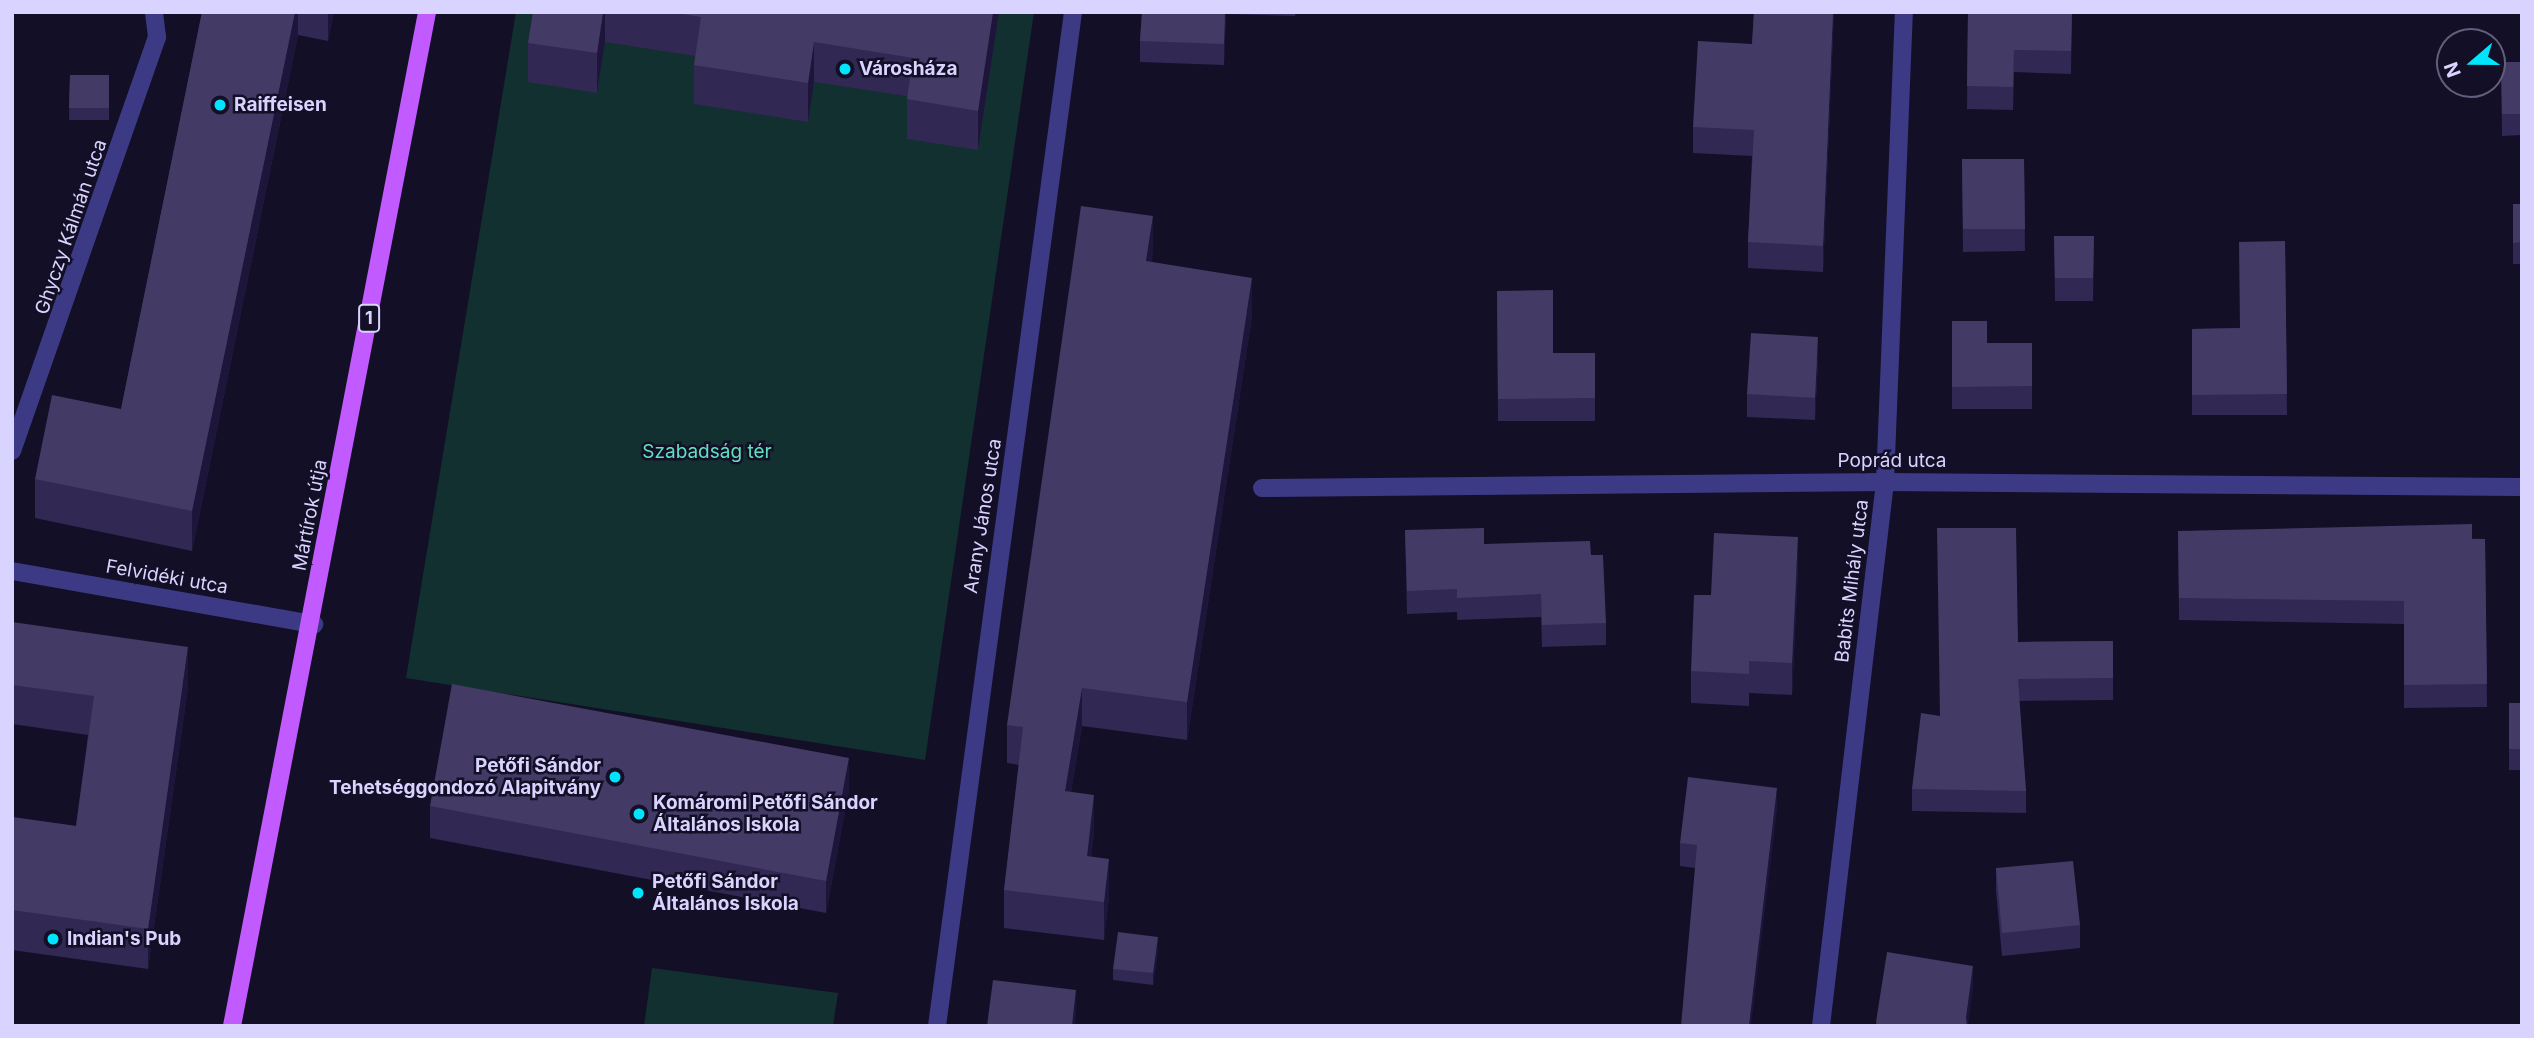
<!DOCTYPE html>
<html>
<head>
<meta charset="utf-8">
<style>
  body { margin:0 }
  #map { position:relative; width:2534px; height:1038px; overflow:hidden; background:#130f26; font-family:Inter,sans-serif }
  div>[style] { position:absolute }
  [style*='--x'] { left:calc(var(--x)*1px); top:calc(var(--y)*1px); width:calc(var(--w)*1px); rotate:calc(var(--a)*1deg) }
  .green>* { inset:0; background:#12302f }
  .minor>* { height:18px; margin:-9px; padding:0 9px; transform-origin:9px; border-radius:9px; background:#3d3a85 }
  .major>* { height:18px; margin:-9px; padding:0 9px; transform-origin:9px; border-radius:9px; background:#c25bff }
  .wall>* { inset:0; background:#312854 }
  .shaded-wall>* { inset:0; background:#1d163a }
  .building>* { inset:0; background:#433a66 }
  .dots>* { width:19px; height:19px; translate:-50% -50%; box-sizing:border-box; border:4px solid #130f26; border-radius:50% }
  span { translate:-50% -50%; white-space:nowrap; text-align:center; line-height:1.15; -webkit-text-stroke:5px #130f26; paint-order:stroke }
  .shield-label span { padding:2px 5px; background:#130f26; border:2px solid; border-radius:5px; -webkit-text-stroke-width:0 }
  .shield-label { font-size:18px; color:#d9d4ff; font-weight:700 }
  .poi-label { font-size:19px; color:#d9d4ff; font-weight:700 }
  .left { translate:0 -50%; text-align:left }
  .right { translate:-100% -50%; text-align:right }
  .street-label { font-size:19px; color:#d9d4ff }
  .park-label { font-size:19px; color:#5fe0c0 }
  .frame { position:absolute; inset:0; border:14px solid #d9d4ff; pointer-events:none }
  .north { position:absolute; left:2436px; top:28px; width:70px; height:70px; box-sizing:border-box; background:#130f26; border:2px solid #625e7d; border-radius:50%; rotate:250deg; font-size:19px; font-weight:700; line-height:28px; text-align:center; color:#d9d4ff }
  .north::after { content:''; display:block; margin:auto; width:24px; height:32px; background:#00e5ff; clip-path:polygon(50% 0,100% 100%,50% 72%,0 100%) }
</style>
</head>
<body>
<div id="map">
  <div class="green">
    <div style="clip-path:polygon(516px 12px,1034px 12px,925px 760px,406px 678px)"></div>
    <div style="clip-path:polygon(652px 968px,838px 993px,833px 1026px,644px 1026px)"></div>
  </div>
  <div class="minor">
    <div style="--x:12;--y:451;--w:439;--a:-70.7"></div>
    <div style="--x:157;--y:37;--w:25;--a:-97"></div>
    <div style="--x:1262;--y:488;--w:623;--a:-0.55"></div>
    <div style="--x:1885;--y:482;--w:637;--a:0.45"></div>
    <div style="--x:12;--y:571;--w:307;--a:10"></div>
    <div style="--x:937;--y:1026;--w:1023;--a:-82.36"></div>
    <div style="--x:1821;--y:1026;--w:548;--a:-83.29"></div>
    <div style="--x:1885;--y:482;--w:470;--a:-87.7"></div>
  </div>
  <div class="major">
    <div style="--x:232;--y:1026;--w:1033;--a:-79.11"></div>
  </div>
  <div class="wall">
    <div style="clip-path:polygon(202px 12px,334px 12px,328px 41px,298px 35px,192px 551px,35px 518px,35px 479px,121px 409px)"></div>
    <div style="clip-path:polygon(533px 12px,999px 12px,978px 150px,907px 139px,907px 96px,814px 82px,808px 122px,694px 104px,694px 65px,695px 56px,605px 42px,597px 93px,528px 82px,528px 43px)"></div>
    <div style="clip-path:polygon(1142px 12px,1296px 12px,1295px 16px,1226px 14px,1224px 65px,1140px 62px,1140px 41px)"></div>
    <div style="clip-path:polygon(1754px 12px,1834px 12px,1823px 272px,1748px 268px,1748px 242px,1752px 156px,1693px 153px,1693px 127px,1752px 44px)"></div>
    <div style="clip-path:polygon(1968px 12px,2072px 12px,2071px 74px,2014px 72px,2013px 110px,1967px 109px)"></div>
    <div style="clip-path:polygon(2501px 62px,2522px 62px,2522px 135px,2502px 136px)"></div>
    <div style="clip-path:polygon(70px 75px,109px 75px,109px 120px,69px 120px)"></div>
    <div style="clip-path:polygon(1962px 159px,2024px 159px,2025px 251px,1963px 252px)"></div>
    <div style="clip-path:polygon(2513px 204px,2522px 204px,2522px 264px,2513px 264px)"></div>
    <div style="clip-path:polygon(2054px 236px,2094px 236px,2093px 301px,2055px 301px)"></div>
    <div style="clip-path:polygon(2285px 241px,2287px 415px,2192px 415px,2192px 329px,2240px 328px)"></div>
    <div style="clip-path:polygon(1153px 254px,1151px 262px,1252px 316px,1187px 740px,1082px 726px,1071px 792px,1094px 833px,1091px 857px,1109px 897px,1104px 940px,1004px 928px,1004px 890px,1019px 765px,1007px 763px,1007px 725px)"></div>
    <div style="clip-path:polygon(1497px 291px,1553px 353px,1595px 353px,1595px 421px,1498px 421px)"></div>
    <div style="clip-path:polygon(1952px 321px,1987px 343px,2032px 343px,2032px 409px,1952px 409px)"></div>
    <div style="clip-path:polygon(1818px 360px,1815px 420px,1747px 417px,1747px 394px)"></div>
    <div style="clip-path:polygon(1405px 530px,1484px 544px,1591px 555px,1606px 623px,1606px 645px,1542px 647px,1541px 617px,1457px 620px,1457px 612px,1407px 614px)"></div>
    <div style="clip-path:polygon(2178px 531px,2485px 539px,2487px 707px,2404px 708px,2404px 624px,2179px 620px)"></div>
    <div style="clip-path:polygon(1798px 569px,1792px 695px,1749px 693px,1749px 706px,1691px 703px,1691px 671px,1711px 595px)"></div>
    <div style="clip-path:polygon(12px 622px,188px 687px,148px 969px,12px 950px,12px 817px,76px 826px,88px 735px,12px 724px)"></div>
    <div style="clip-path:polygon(2113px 641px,2113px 700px,2019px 701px,2026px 791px,2026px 813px,1912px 811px,1912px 789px,1940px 716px,2018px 642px)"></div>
    <div style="clip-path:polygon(2509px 703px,2522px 703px,2522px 770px,2509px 770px)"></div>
    <div style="clip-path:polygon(849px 790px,826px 913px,430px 838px,430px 806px)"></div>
    <div style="clip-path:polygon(1777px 810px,1695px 868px,1680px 866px,1680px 843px)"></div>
    <div style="clip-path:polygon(1996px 868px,2080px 925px,2080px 948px,2002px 956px,1996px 891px)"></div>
    <div style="clip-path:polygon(1158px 949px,1153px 985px,1113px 980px,1113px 969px)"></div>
  </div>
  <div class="shaded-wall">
    <div style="clip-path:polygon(295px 12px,298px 12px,298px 35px,192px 551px,192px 511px)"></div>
    <div style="clip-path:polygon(328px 12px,334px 12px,328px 41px)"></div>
    <div style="clip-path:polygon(603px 12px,605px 12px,605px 42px,597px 93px,597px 53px)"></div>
    <div style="clip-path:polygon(993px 12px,999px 12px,978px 150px,978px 111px)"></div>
    <div style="clip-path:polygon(1225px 12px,1226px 14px,1224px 65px,1224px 44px)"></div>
    <div style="clip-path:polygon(1833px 12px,1834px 12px,1823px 272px,1823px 246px)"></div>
    <div style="clip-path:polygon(814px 42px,814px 82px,808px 122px,808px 83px)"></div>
    <div style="clip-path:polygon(1153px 216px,1153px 254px,1146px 299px,1146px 261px)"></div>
    <div style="clip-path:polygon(1252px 278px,1252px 316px,1187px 740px,1187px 702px)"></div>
    <div style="clip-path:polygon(1818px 337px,1818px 360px,1815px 420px,1815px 398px)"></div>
    <div style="clip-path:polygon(1798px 537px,1798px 569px,1792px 695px,1792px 663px)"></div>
    <div style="clip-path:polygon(188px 647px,188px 687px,148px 969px,148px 929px)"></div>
    <div style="clip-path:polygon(1082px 688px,1082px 726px,1065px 829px,1065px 791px)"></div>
    <div style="clip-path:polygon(849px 758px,849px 790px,826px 913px,826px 881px)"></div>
    <div style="clip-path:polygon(1777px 788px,1777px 810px,1751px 1026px,1749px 1026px)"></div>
    <div style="clip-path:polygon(1094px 795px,1094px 833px,1087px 894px,1087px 856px)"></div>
    <div style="clip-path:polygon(1109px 859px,1109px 897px,1104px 940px,1104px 902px)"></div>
    <div style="clip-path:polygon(1158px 937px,1158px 949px,1153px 985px,1153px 973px)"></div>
    <div style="clip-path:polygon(1973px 966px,1973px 988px,1968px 1026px,1966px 1026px,1966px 1018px)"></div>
    <div style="clip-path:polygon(1076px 990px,1076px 1013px,1075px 1026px,1072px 1026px)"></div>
  </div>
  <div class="building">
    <div style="clip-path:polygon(202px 12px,295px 12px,192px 511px,35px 479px,52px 395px,121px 409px)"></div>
    <div style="clip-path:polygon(533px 12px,603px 12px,597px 53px,528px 43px)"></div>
    <div style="clip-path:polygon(670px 12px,993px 12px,978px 111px,907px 99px,913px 58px,814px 42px,808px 83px,694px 65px,701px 17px)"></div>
    <div style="clip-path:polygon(1142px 12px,1225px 12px,1224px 44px,1140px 41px)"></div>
    <div style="clip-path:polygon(1754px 12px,1833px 12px,1823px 246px,1748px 242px,1754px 130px,1693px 127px,1698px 41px,1752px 44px)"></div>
    <div style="clip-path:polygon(1968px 12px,2072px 12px,2071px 51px,2014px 50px,2013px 87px,1967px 86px)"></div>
    <div style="clip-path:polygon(2501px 62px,2522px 62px,2522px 114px,2502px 114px)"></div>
    <div style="clip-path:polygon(70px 75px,109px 75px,109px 108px,69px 108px)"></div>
    <div style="clip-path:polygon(1962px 159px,2024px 159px,2025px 229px,1963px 229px)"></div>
    <div style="clip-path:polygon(2513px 204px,2522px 204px,2522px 242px,2513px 243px)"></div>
    <div style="clip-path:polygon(1081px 206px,1153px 216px,1146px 261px,1252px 278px,1187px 702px,1082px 688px,1065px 791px,1094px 795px,1087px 856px,1109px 859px,1104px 902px,1004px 890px,1023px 727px,1007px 725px)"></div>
    <div style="clip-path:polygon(2054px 236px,2094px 236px,2093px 278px,2055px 278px)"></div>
    <div style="clip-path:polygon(2285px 241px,2287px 394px,2192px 395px,2192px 329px,2240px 328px,2239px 242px)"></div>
    <div style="clip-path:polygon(1553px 290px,1553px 353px,1595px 353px,1595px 398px,1498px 399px,1497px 291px)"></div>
    <div style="clip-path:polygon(1952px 321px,1987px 321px,1987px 343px,2032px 343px,2032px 386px,1952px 387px)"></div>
    <div style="clip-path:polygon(1751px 333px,1818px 337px,1815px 398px,1747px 394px)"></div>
    <div style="clip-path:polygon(2472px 524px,2472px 539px,2485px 539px,2487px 684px,2404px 685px,2404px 601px,2179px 598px,2178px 531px)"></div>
    <div style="clip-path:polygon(1484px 528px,1484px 544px,1590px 541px,1591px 555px,1603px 555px,1606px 623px,1542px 625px,1541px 594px,1457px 598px,1457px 589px,1407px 591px,1405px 530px)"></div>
    <div style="clip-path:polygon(1937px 528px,2016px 528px,2018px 642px,2113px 641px,2113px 678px,2018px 679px,2026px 791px,1912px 789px,1921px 713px,1940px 716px)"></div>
    <div style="clip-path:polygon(1714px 533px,1798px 537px,1792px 663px,1749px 661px,1749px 674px,1691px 671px,1694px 595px,1711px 595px)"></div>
    <div style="clip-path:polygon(12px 622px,188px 647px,148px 929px,12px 910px,12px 817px,76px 826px,94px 696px,12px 685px)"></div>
    <div style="clip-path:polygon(452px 684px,849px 758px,826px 881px,430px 806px)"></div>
    <div style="clip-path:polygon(2509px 703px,2522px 703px,2522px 749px,2509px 749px)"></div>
    <div style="clip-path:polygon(1688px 777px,1777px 788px,1749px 1026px,1681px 1026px,1697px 845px,1680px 843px)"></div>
    <div style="clip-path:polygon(2073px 861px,2080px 925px,2002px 933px,1996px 868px)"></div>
    <div style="clip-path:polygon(1118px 932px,1158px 937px,1153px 973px,1113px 969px)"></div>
    <div style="clip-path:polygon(1887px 952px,1973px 966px,1966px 1018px,1967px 1026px,1877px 1026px,1876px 1022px)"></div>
    <div style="clip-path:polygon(993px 980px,1076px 990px,1072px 1026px,987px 1026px)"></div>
  </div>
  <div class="dots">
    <div style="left:845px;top:69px;background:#00e5ff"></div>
    <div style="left:220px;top:105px;background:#00e5ff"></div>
    <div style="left:615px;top:777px;background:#00e5ff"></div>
    <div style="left:639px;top:814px;background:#00e5ff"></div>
    <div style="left:638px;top:893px;background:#00e5ff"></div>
    <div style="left:53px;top:939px;background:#00e5ff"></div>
  </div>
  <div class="shield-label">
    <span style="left:369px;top:318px">1</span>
  </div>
  <div class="poi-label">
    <span class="left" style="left:859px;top:69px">Városháza</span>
    <span class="left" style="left:234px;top:105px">Raiffeisen</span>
    <span class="right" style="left:601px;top:777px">Petőfi Sándor<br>Tehetséggondozó Alapitvány</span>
    <span class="left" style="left:653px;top:814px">Komáromi Petőfi Sándor<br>Általános Iskola</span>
    <span class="left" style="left:652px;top:893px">Petőfi Sándor<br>Általános Iskola</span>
    <span class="left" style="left:67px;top:939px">Indian's Pub</span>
  </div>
  <div class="street-label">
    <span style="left:71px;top:227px;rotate:-71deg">Ghyczy Kálmán utca</span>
    <span style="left:1892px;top:461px">Poprád utca</span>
    <span style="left:310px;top:515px;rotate:-79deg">Mártírok útja</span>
    <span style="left:983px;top:516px;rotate:-81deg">Arany János utca</span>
    <span style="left:167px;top:577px;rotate:10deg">Felvidéki utca</span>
    <span style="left:1852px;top:581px;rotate:-83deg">Babits Mihály utca</span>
  </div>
  <div class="park-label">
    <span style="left:707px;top:452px">Szabadság tér</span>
  </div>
  <div class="frame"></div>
  <div class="north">N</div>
</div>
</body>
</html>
